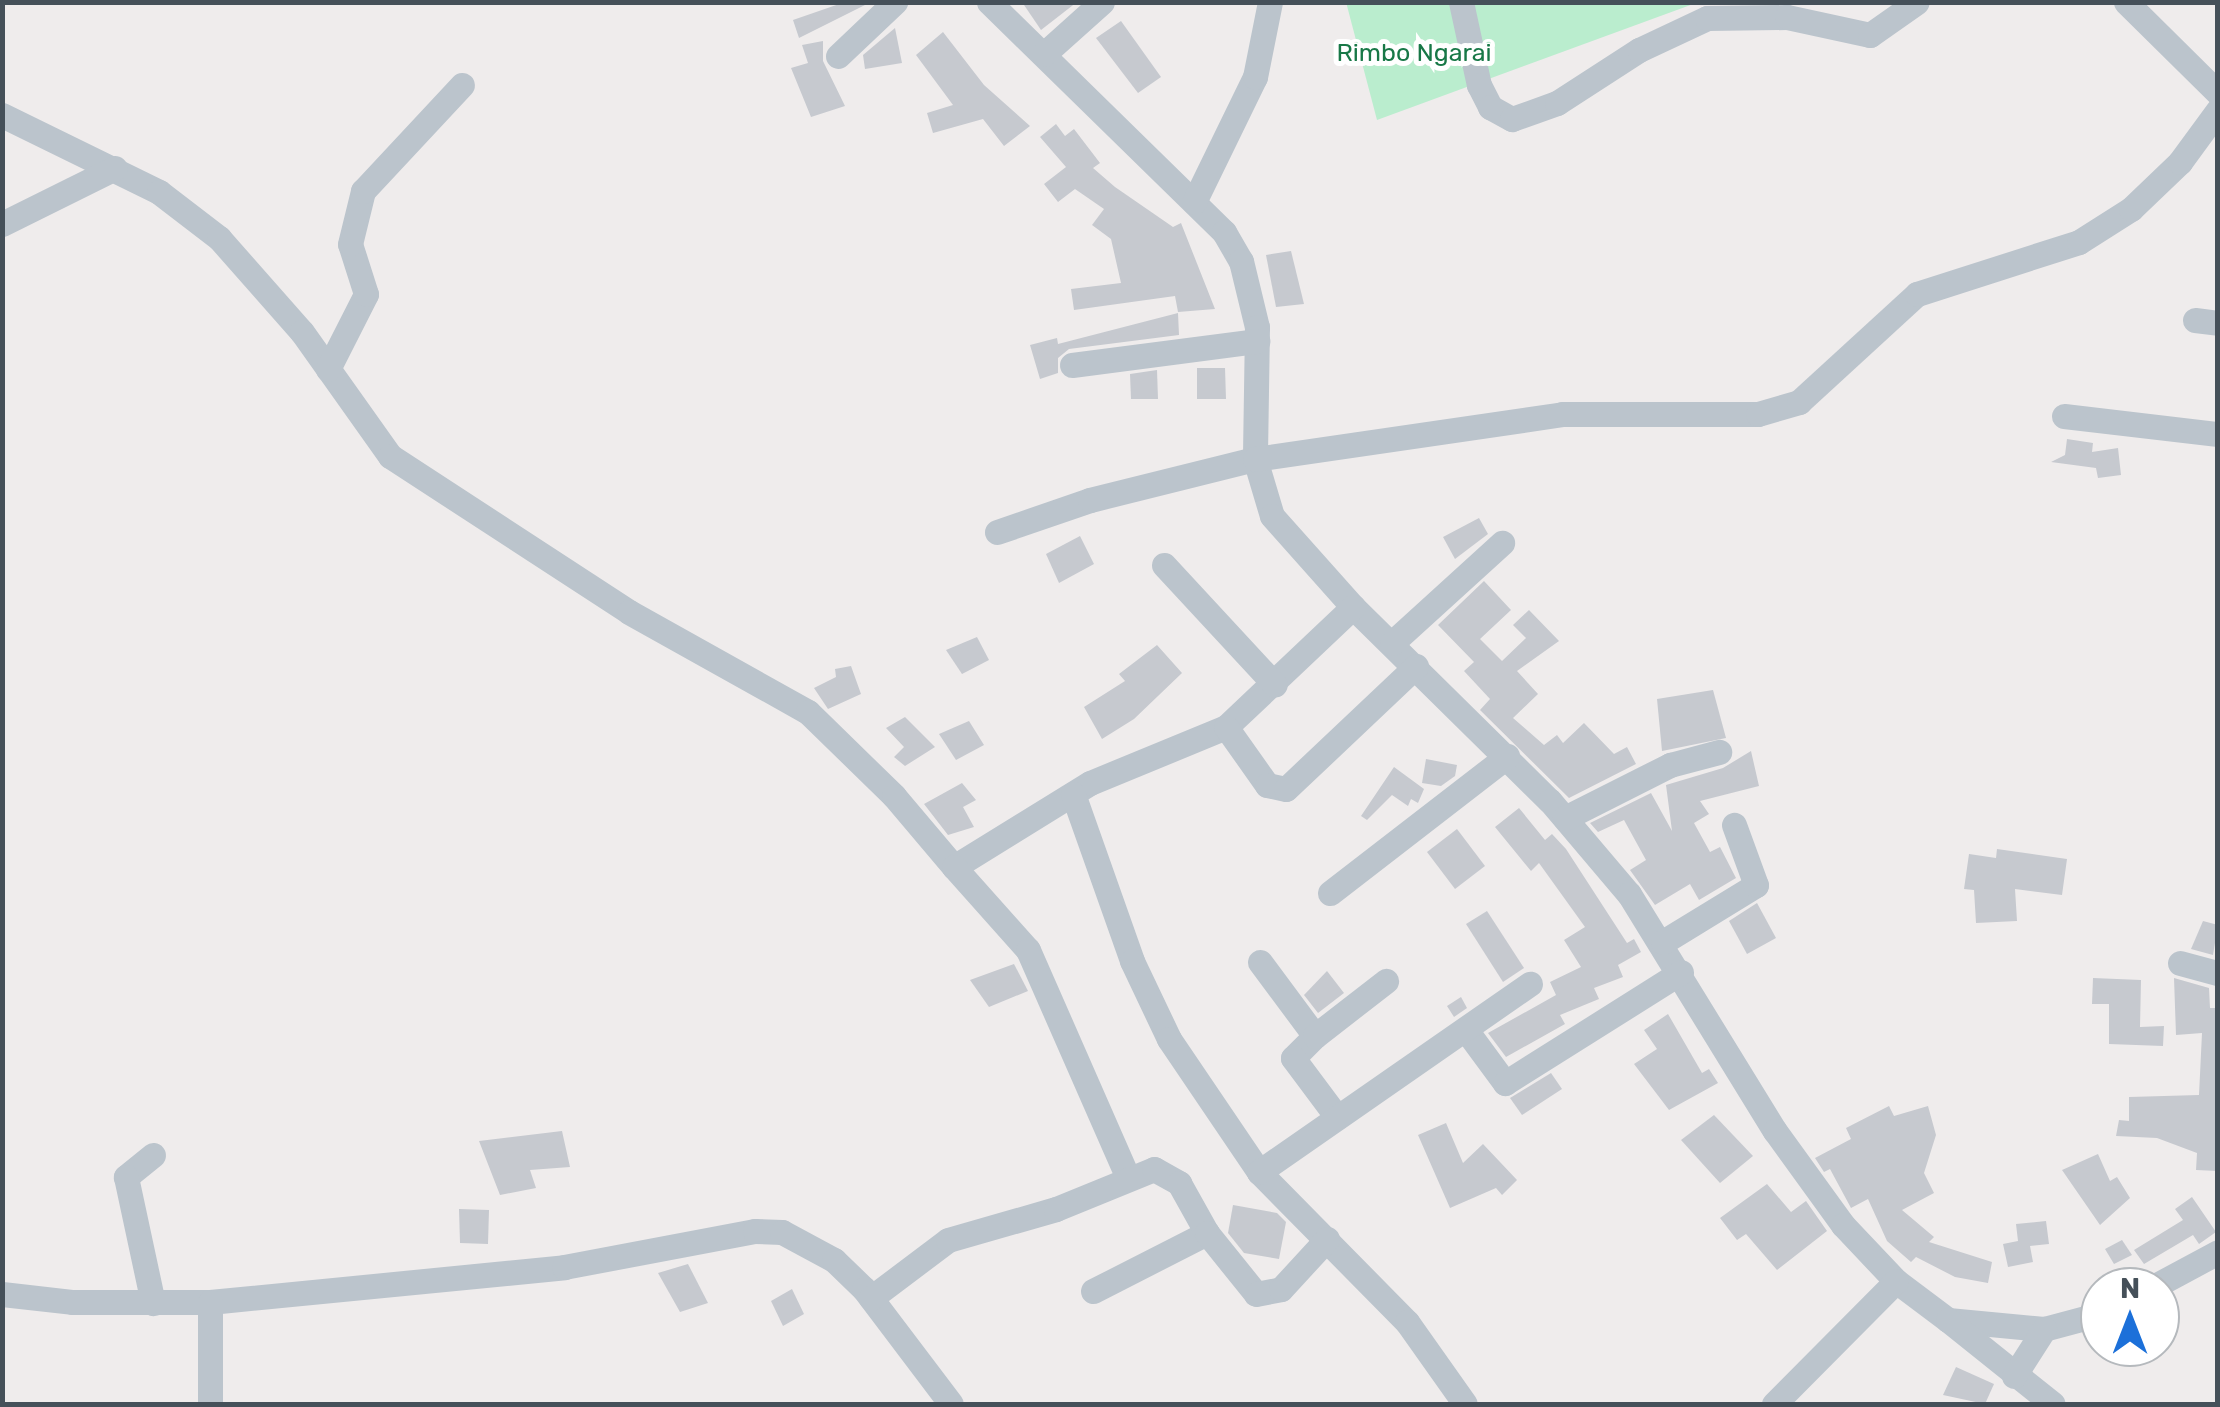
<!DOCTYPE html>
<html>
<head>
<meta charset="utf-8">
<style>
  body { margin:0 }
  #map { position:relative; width:2220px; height:1407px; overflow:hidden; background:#efecec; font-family:Rubik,sans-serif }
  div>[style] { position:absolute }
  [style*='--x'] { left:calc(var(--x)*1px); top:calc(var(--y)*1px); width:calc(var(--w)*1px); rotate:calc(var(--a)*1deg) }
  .green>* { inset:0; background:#baedce }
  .building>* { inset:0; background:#c6c9cf }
  .minor>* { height:25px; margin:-12.5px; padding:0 12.5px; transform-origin:12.5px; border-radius:12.5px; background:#bbc4cc }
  span { translate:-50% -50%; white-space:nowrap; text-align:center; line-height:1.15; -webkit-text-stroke:10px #fff; paint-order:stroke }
  .park-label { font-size:25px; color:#187847 }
  .frame { position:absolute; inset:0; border:5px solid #455059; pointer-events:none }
  .north { position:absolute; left:2080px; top:1267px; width:100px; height:100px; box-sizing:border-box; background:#fff; border:2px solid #b5b9bd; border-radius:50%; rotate:0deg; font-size:28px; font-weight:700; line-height:40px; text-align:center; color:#455059 }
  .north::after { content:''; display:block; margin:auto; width:35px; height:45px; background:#1c70d9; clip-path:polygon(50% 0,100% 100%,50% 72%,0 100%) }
</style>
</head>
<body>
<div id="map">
  <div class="green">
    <div style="clip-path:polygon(1346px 2px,1696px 3px,1377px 120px)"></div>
  </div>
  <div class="building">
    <div style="clip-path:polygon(845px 2px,871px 2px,799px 38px,793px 20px)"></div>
    <div style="clip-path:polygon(1022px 2px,1077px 2px,1041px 30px)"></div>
    <div style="clip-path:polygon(1121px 21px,1161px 77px,1138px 93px,1096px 38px)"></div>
    <div style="clip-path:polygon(895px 28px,902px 63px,865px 69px,863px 55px)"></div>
    <div style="clip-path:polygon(943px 32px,984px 85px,1030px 126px,1004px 146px,983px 119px,933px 133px,927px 113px,953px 105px,916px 55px)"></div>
    <div style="clip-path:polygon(823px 41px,823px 61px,845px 106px,811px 117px,791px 68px,808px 63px,802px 45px)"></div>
    <div style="clip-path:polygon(1056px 124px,1065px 136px,1074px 129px,1100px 163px,1093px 168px,1115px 187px,1173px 227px,1181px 223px,1215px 309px,1178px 312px,1175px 296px,1074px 310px,1071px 289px,1121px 283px,1111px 239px,1092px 225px,1104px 209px,1075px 189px,1058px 202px,1044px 184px,1066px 167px,1040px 137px)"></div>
    <div style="clip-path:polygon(1291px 251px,1304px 304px,1276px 307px,1266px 255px)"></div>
    <div style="clip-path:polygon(1178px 313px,1179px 335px,1069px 349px,1058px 358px,1058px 373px,1040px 379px,1030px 345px,1057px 338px,1058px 344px)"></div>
    <div style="clip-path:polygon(1197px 368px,1225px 368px,1226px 399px,1197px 399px)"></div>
    <div style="clip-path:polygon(1157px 370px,1158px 399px,1131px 399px,1130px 374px)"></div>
    <div style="clip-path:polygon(2067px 439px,2093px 443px,2092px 452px,2118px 448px,2121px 475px,2098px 478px,2096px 468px,2051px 462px,2065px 455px)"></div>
    <div style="clip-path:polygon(1479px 518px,1488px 534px,1455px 559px,1443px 537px)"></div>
    <div style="clip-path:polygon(1080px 536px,1094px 564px,1059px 583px,1046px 554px)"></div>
    <div style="clip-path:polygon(1484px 581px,1511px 610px,1480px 639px,1502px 661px,1526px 638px,1513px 625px,1529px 610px,1559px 641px,1517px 671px,1538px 694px,1513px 718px,1544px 745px,1557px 735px,1563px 743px,1584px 723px,1614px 754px,1627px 747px,1636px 764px,1569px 798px,1480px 710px,1490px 699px,1464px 671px,1474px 662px,1438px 625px)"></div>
    <div style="clip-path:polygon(977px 637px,989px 660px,962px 674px,946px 650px)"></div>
    <div style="clip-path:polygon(1157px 645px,1182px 673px,1134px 719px,1102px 739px,1084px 707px,1125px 681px,1119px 674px)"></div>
    <div style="clip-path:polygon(851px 666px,861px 694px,828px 709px,814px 688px,836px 677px,835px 669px)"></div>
    <div style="clip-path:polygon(1713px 690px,1726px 738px,1662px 751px,1657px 699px)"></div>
    <div style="clip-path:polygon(905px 717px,935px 747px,905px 766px,894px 757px,904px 747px,886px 728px)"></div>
    <div style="clip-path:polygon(969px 721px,984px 745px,956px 760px,939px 734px)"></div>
    <div style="clip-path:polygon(1751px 751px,1759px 786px,1700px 801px,1709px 814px,1694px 823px,1710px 852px,1720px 847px,1736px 878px,1699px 900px,1690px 884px,1655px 905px,1630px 870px,1646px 860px,1624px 820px,1598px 832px,1590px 823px,1651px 793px,1672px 831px,1666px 785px,1723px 768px)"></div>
    <div style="clip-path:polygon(1426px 759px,1457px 765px,1455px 776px,1441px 786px,1422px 783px)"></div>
    <div style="clip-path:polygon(1394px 767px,1424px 789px,1418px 803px,1411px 799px,1408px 806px,1392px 795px,1367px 820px,1361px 816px)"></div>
    <div style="clip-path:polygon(962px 783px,976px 800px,963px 807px,974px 827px,948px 835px,924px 804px)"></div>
    <div style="clip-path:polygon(1519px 808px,1545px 840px,1552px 834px,1566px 849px,1627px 943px,1634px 939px,1641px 952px,1618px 965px,1623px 977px,1594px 988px,1599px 999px,1560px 1015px,1565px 1024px,1506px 1057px,1488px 1033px,1556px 995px,1550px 982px,1581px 967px,1564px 940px,1585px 927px,1539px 863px,1531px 871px,1495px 827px)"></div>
    <div style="clip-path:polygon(1457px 829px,1485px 866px,1455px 889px,1427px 852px)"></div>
    <div style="clip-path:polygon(1997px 849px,2067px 859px,2062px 895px,2015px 889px,2017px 921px,1976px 923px,1974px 890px,1964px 889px,1969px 854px,1996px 858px)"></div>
    <div style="clip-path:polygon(1757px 903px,1776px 938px,1747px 954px,1729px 921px)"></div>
    <div style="clip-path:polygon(1487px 911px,1524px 968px,1503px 982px,1466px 924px)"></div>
    <div style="clip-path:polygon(2203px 921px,2218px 925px,2213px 955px,2191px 949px)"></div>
    <div style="clip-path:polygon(1014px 964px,1028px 991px,989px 1007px,970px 980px)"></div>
    <div style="clip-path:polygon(1327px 971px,1344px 993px,1318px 1013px,1304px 995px)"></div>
    <div style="clip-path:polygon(2093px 978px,2141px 980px,2140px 1027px,2164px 1026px,2163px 1046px,2109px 1044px,2109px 1004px,2092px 1004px)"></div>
    <div style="clip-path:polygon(2174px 978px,2209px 988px,2210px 1008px,2217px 1008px,2218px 1171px,2196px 1170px,2197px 1153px,2157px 1138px,2116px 1136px,2119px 1120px,2129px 1121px,2129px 1097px,2199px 1095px,2202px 1033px,2176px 1035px)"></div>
    <div style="clip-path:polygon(1461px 997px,1467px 1008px,1454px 1017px,1447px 1006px)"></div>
    <div style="clip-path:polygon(1668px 1014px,1702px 1073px,1709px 1069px,1718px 1083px,1669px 1110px,1634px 1064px,1657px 1049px,1644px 1030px)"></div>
    <div style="clip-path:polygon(1551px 1073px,1562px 1089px,1522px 1115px,1510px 1098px)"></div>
    <div style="clip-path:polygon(1889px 1106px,1894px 1116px,1928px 1106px,1936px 1135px,1924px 1173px,1934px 1193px,1902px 1210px,1934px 1237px,1929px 1242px,1992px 1262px,1988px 1283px,1955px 1277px,1916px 1257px,1911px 1262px,1887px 1241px,1868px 1199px,1851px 1208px,1830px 1169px,1824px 1172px,1815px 1158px,1851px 1139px,1846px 1128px)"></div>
    <div style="clip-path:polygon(1714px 1115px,1753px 1156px,1720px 1183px,1681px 1140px)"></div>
    <div style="clip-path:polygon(1446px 1123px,1463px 1163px,1483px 1144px,1517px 1180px,1502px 1195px,1496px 1188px,1450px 1208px,1418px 1135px)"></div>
    <div style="clip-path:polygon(562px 1131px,570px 1167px,530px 1170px,536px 1188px,500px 1195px,479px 1141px)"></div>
    <div style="clip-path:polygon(2098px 1154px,2110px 1181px,2117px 1177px,2130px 1198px,2100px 1225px,2062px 1170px)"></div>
    <div style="clip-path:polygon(1767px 1184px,1791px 1212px,1806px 1201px,1827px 1231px,1777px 1270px,1746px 1234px,1737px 1240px,1720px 1218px)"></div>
    <div style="clip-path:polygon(2192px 1197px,2216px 1232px,2199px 1244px,2193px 1235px,2144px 1264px,2134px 1250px,2183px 1220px,2175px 1209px)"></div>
    <div style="clip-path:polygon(1233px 1205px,1277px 1213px,1286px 1222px,1279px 1259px,1244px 1253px,1228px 1233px)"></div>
    <div style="clip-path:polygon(459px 1209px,489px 1210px,488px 1244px,460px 1243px)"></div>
    <div style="clip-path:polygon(2046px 1221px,2049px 1244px,2030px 1246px,2033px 1262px,2008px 1267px,2003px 1244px,2018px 1241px,2016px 1224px)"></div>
    <div style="clip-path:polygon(2122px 1240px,2132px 1255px,2114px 1264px,2105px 1249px)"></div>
    <div style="clip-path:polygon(688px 1264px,708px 1303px,680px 1312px,658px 1273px)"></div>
    <div style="clip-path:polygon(792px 1289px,804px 1314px,783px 1326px,771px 1301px)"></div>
    <div style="clip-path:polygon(1956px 1367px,1994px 1384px,1985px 1404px,1943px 1395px)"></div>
  </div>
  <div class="minor">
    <div style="--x:989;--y:2;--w:329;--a:44.4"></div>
    <div style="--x:1224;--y:232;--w:34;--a:60"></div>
    <div style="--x:1241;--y:261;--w:68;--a:76.4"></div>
    <div style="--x:1257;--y:327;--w:132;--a:90.9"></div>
    <div style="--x:1255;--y:459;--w:59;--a:73.4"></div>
    <div style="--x:1272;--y:516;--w:122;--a:48.3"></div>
    <div style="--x:1353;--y:607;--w:276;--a:44.6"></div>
    <div style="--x:1550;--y:801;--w:122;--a:49.7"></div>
    <div style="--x:1629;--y:894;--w:278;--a:58.4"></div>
    <div style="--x:1775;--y:1131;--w:116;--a:54.1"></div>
    <div style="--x:1843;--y:1225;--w:77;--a:46.6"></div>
    <div style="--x:1896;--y:1281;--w:65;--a:36.9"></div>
    <div style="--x:1948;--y:1320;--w:96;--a:5.4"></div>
    <div style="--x:2044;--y:1329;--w:58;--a:-15"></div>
    <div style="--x:1461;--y:2;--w:85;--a:77.8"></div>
    <div style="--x:1479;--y:85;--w:25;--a:63"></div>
    <div style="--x:1490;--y:107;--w:25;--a:29"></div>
    <div style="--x:1512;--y:119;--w:48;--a:-19.6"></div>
    <div style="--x:1557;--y:103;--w:98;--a:-32.9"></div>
    <div style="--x:1639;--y:50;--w:75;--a:-25.2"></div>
    <div style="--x:1707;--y:18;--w:80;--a:-0.7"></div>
    <div style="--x:1787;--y:17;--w:85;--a:12.2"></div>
    <div style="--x:1870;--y:35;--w:57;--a:-35.1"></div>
    <div style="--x:2126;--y:2;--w:129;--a:44.7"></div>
    <div style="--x:1044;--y:54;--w:78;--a:-41.9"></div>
    <div style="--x:838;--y:56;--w:79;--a:-43.5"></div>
    <div style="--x:2;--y:115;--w:175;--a:26.1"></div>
    <div style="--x:159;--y:192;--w:76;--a:37.5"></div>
    <div style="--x:219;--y:238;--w:125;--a:48.6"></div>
    <div style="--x:302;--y:332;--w:152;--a:54.6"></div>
    <div style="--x:390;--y:456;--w:285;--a:33.1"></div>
    <div style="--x:629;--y:612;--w:205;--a:29.2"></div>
    <div style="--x:808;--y:712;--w:120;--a:44.3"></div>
    <div style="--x:894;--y:796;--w:93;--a:49.8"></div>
    <div style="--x:954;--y:867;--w:160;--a:-31.7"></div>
    <div style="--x:1090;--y:783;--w:147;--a:-22.4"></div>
    <div style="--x:1226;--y:727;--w:175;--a:-43.4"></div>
    <div style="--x:1194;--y:202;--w:139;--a:-64"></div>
    <div style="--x:1255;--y:77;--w:76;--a:-78.7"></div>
    <div style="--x:2;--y:224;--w:126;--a:-26.4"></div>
    <div style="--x:2195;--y:320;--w:23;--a:7"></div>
    <div style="--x:1072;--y:365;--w:187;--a:-7.4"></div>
    <div style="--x:328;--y:369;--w:84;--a:-63.1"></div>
    <div style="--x:366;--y:294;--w:52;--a:-107.7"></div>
    <div style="--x:350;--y:244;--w:55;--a:-76.2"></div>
    <div style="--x:363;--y:191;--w:145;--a:-47"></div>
    <div style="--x:2064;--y:416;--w:155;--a:6.7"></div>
    <div style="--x:997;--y:532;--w:98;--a:-19"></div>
    <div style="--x:1090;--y:500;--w:170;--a:-14"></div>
    <div style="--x:1255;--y:459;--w:310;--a:-8.3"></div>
    <div style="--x:1562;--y:414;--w:196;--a:0"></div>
    <div style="--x:1758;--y:414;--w:43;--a:-16.3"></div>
    <div style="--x:1799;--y:402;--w:160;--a:-42.5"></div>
    <div style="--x:1917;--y:294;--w:170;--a:-17.8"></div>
    <div style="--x:2079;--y:242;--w:62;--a:-32.4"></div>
    <div style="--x:2131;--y:209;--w:68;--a:-43.8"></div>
    <div style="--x:2180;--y:162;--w:64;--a:-53.8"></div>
    <div style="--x:1164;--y:565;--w:163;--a:47.2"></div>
    <div style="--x:1392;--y:643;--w:149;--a:-42.3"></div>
    <div style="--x:1226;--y:727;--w:71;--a:54.7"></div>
    <div style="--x:1267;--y:785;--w:19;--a:12"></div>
    <div style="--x:1286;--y:789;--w:179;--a:-43.4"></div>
    <div style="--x:1073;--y:794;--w:177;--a:70.5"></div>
    <div style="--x:1132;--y:961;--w:86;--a:64.6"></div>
    <div style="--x:1169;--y:1039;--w:161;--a:55.9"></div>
    <div style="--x:1259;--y:1172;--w:211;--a:45.4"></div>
    <div style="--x:1407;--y:1322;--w:100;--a:54.7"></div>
    <div style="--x:1565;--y:818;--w:118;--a:-26.8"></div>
    <div style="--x:1670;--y:765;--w:51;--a:-14.9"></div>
    <div style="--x:954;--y:867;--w:111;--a:48.3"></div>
    <div style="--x:1028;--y:950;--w:247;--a:66.3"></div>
    <div style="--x:1330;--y:893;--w:224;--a:-37.7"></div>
    <div style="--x:1663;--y:942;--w:109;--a:-31.5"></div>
    <div style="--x:1756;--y:885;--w:64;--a:-110.1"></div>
    <div style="--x:1260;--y:962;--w:92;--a:53.4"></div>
    <div style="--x:1315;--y:1036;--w:31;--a:135"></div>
    <div style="--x:1293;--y:1058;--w:74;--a:53.3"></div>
    <div style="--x:2180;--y:963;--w:39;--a:15"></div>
    <div style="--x:1466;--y:1030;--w:66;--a:53.7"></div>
    <div style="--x:1505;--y:1083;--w:208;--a:-32.2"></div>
    <div style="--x:1315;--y:1036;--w:90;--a:-37.8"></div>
    <div style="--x:153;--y:1155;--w:35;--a:141"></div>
    <div style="--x:126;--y:1177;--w:129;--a:77.9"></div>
    <div style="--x:1259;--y:1172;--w:330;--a:-34.8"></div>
    <div style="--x:2153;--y:1287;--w:74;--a:-28.3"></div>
    <div style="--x:1093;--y:1291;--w:128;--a:-27"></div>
    <div style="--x:2;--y:1294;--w:70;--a:6.5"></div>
    <div style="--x:72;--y:1302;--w:138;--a:0"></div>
    <div style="--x:210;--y:1302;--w:356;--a:-5.6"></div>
    <div style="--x:564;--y:1267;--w:194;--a:-10.7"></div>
    <div style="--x:755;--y:1231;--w:27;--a:2"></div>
    <div style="--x:782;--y:1232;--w:59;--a:28.3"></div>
    <div style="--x:834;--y:1260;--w:42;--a:44"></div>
    <div style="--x:864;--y:1289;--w:144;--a:52.9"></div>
    <div style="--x:871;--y:1298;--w:96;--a:-37"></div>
    <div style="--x:948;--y:1240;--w:112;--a:-16"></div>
    <div style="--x:1056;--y:1209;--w:106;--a:-22.2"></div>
    <div style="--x:1154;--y:1169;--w:29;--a:29"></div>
    <div style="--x:1179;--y:1183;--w:57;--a:60.8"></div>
    <div style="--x:1207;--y:1233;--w:78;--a:51.2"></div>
    <div style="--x:1256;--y:1294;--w:25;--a:-11"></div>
    <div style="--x:1281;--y:1289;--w:68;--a:-47.4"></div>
    <div style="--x:210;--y:1302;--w:102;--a:90"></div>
    <div style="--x:1948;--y:1320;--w:134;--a:38.7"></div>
    <div style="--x:2014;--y:1376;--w:56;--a:-57.4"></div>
    <div style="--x:1774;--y:1404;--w:173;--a:-45.2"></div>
  </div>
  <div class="park-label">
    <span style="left:1414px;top:53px">Rimbo Ngarai</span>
  </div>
  <div class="frame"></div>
  <div class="north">N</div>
</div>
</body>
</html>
